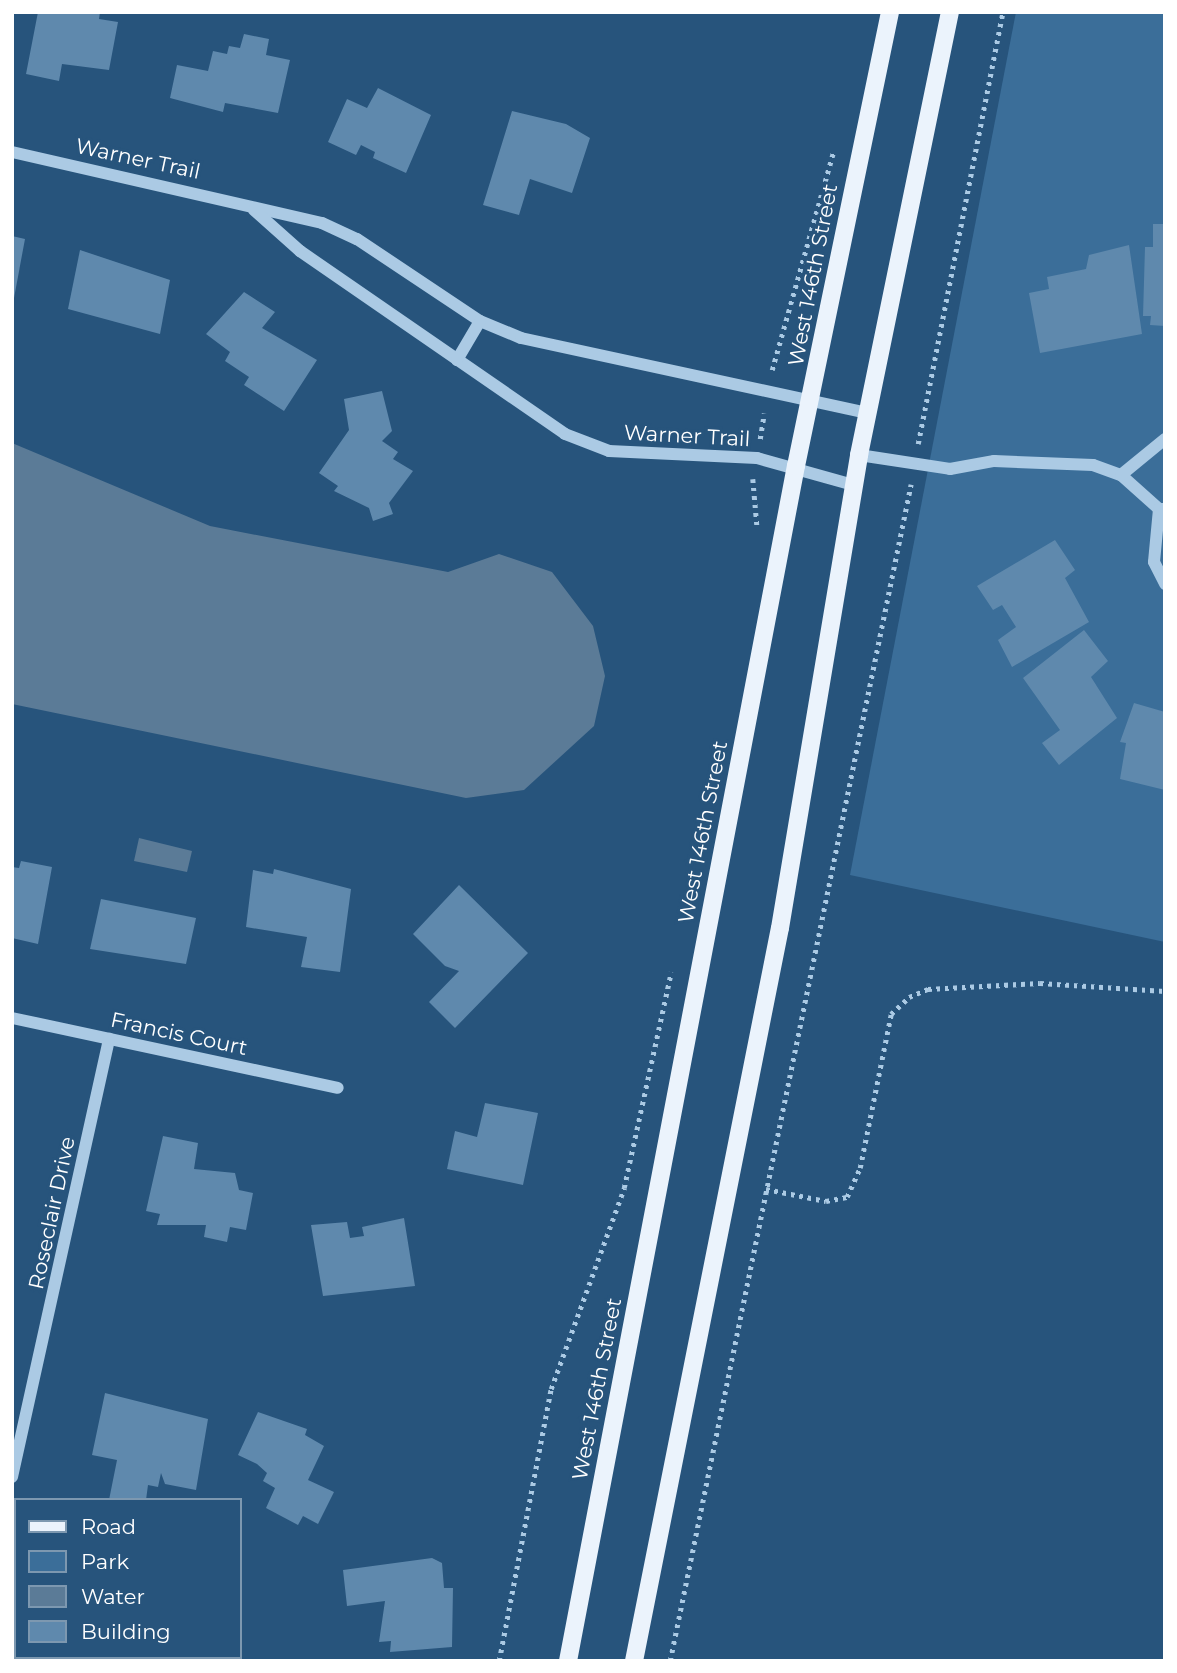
<!DOCTYPE html>
<html>
<head>
<meta charset="utf-8">
<style>
  body { margin:0 }
  #map { position:relative; width:1177px; height:1673px; overflow:hidden; background:#27547c; font-family:Montserrat,sans-serif }
  div>[style] { position:absolute }
  [style*='--x'] { left:calc(var(--x)*1px); top:calc(var(--y)*1px); width:calc(var(--w)*1px); rotate:calc(var(--a)*1deg) }
  .green>* { inset:0; background:#3b6e99 }
  .water>* { inset:0; background:#5b7b97 }
  .building>* { inset:0; background:#5f89ad }
  .path>* { height:4.5px; margin-top:-2.25px; transform-origin:0; background:repeating-linear-gradient(90deg,#abcae4 0 3.5px,transparent 0 8.5px) }
  .minor>* { height:12px; margin:-6px; padding:0 6px; transform-origin:6px; border-radius:6px; background:#abcae4 }
  .major>* { height:18px; margin:-9px; padding:0 9px; transform-origin:9px; border-radius:9px; background:#ebf3fc }
  span { translate:-50% -50%; white-space:nowrap; text-align:center; line-height:1.15; -webkit-text-stroke:6px #27547c; paint-order:stroke }
  .street-label { font-size:21px; color:#fff }
  .frame { position:absolute; inset:0; border:14px solid #fff; pointer-events:none }
  .legend { position:absolute; left:14px; top:1498px; width:228px; height:161px; box-sizing:border-box; background:#27547c; border:2px solid #7d98b0; margin:0; padding:9px 12px; list-style:none; font-size:21px; color:#fff }
  .legend li { display:flex; align-items:center; gap:14px; height:35px }
  .legend b { width:35px; border:2px solid #7d98b0 }
</style>
</head>
<body>
<div id="map">
  <div class="green">
    <div style="clip-path:polygon(1016px 12px,1165px 12px,1165px 942px,850px 875px)"></div>
  </div>
  <div class="water">
    <div style="clip-path:polygon(12px 443px,210px 526px,448px 572px,499px 554px,552px 572px,593px 626px,605px 676px,594px 726px,524px 790px,466px 798px,12px 704px)"></div>
    <div style="clip-path:polygon(139px 838px,192px 851px,187px 872px,134px 861px)"></div>
  </div>
  <div class="building">
    <div style="clip-path:polygon(38px 12px,100px 12px,99px 19px,118px 22px,109px 70px,62px 64px,59px 81px,26px 74px)"></div>
    <div style="clip-path:polygon(244px 34px,269px 39px,266px 55px,290px 60px,278px 113px,225px 103px,223px 112px,170px 98px,177px 65px,208px 71px,213px 51px,227px 54px,229px 46px,240px 48px)"></div>
    <div style="clip-path:polygon(378px 88px,431px 115px,406px 173px,373px 158px,375px 152px,361px 145px,356px 155px,328px 142px,347px 99px,367px 108px)"></div>
    <div style="clip-path:polygon(512px 111px,566px 124px,590px 138px,572px 193px,530px 179px,519px 215px,483px 205px)"></div>
    <div style="clip-path:polygon(1153px 224px,1165px 224px,1165px 326px,1150px 325px,1151px 316px,1143px 316px,1145px 247px,1153px 247px)"></div>
    <div style="clip-path:polygon(12px 236px,25px 239px,14px 298px,12px 298px)"></div>
    <div style="clip-path:polygon(1129px 245px,1142px 334px,1040px 353px,1029px 293px,1049px 289px,1047px 277px,1086px 269px,1089px 255px)"></div>
    <div style="clip-path:polygon(80px 250px,170px 280px,160px 334px,68px 309px)"></div>
    <div style="clip-path:polygon(244px 292px,275px 312px,262px 328px,317px 360px,284px 411px,244px 385px,249px 377px,225px 361px,230px 352px,206px 334px)"></div>
    <div style="clip-path:polygon(382px 391px,392px 431px,382px 441px,398px 452px,393px 459px,413px 471px,389px 503px,393px 514px,373px 521px,369px 508px,334px 491px,338px 486px,319px 473px,349px 430px,344px 399px)"></div>
    <div style="clip-path:polygon(1055px 540px,1075px 570px,1065px 578px,1089px 622px,1012px 667px,998px 640px,1016px 627px,1002px 605px,993px 610px,977px 586px)"></div>
    <div style="clip-path:polygon(1084px 630px,1108px 661px,1091px 677px,1117px 718px,1059px 765px,1042px 743px,1060px 730px,1023px 678px)"></div>
    <div style="clip-path:polygon(1134px 703px,1165px 712px,1165px 790px,1120px 779px,1126px 743px,1120px 742px)"></div>
    <div style="clip-path:polygon(21px 861px,52px 867px,38px 944px,12px 938px,12px 867px,19px 868px)"></div>
    <div style="clip-path:polygon(274px 869px,351px 889px,340px 972px,301px 967px,307px 937px,246px 927px,253px 870px,273px 874px)"></div>
    <div style="clip-path:polygon(459px 885px,528px 953px,455px 1028px,429px 1002px,459px 971px,445px 966px,413px 934px)"></div>
    <div style="clip-path:polygon(101px 899px,196px 918px,186px 964px,90px 949px)"></div>
    <div style="clip-path:polygon(485px 1103px,538px 1113px,523px 1185px,447px 1169px,455px 1131px,477px 1137px)"></div>
    <div style="clip-path:polygon(163px 1136px,198px 1143px,194px 1169px,235px 1173px,239px 1190px,253px 1193px,246px 1230px,230px 1227px,227px 1242px,204px 1237px,206px 1225px,157px 1225px,160px 1214px,146px 1211px)"></div>
    <div style="clip-path:polygon(404px 1218px,415px 1286px,323px 1296px,311px 1225px,347px 1222px,350px 1238px,364px 1236px,362px 1227px)"></div>
    <div style="clip-path:polygon(105px 1393px,208px 1419px,196px 1490px,165px 1484px,161px 1473px,158px 1487px,148px 1485px,146px 1500px,109px 1500px,117px 1460px,92px 1455px)"></div>
    <div style="clip-path:polygon(258px 1412px,307px 1429px,305px 1435px,324px 1446px,308px 1480px,334px 1492px,318px 1524px,303px 1516px,298px 1525px,266px 1508px,275px 1488px,263px 1481px,267px 1473px,257px 1464px,238px 1455px)"></div>
    <div style="clip-path:polygon(432px 1558px,442px 1563px,444px 1588px,453px 1588px,452px 1647px,390px 1652px,391px 1641px,379px 1642px,385px 1601px,347px 1606px,343px 1570px)"></div>
    <div style="clip-path:polygon(46px 1657px,82px 1657px,46px 1661px)"></div>
  </div>
  <div class="path">
    <div style="--x:772;--y:370;--w:225;--a:-74.3"></div>
    <div style="--x:760;--y:439;--w:26;--a:-81"></div>
    <div style="--x:918;--y:444;--w:440;--a:-78.9"></div>
    <div style="--x:753;--y:479;--w:46;--a:85"></div>
    <div style="--x:766;--y:1189;--w:61;--a:11.3"></div>
    <div style="--x:826;--y:1201;--w:21;--a:-11"></div>
    <div style="--x:847;--y:1197;--w:32;--a:-66"></div>
    <div style="--x:860;--y:1168;--w:157;--a:-78.6"></div>
    <div style="--x:891;--y:1014;--w:25;--a:-43"></div>
    <div style="--x:909;--y:997;--w:21;--a:-23"></div>
    <div style="--x:928;--y:989;--w:112;--a:-3.1"></div>
    <div style="--x:1040;--y:983;--w:125;--a:3.7"></div>
    <div style="--x:499;--y:1661;--w:277;--a:-79.2"></div>
    <div style="--x:551;--y:1389;--w:214;--a:-70"></div>
    <div style="--x:624;--y:1188;--w:221;--a:-77.7"></div>
    <div style="--x:670;--y:1661;--w:1201;--a:-78.43"></div>
  </div>
  <div class="minor">
    <div style="--x:12;--y:152;--w:318;--a:12.9"></div>
    <div style="--x:322;--y:223;--w:38;--a:25"></div>
    <div style="--x:357;--y:239;--w:148;--a:33.7"></div>
    <div style="--x:480;--y:321;--w:44;--a:22.5"></div>
    <div style="--x:521;--y:338;--w:355;--a:12.2"></div>
    <div style="--x:254;--y:210;--w:62;--a:41.7"></div>
    <div style="--x:300;--y:251;--w:322;--a:34.6"></div>
    <div style="--x:565;--y:434;--w:47;--a:21.1"></div>
    <div style="--x:609;--y:451;--w:148;--a:2.7"></div>
    <div style="--x:757;--y:458;--w:101;--a:15.6"></div>
    <div style="--x:457;--y:360;--w:45;--a:-59.5"></div>
    <div style="--x:859;--y:455;--w:92;--a:8.7"></div>
    <div style="--x:950;--y:469;--w:45;--a:-10.3"></div>
    <div style="--x:994;--y:461;--w:99;--a:2.3"></div>
    <div style="--x:1093;--y:465;--w:30;--a:20"></div>
    <div style="--x:1121;--y:475;--w:51;--a:41.8"></div>
    <div style="--x:1121;--y:475;--w:57;--a:-39.3"></div>
    <div style="--x:1165;--y:509;--w:6;--a:180"></div>
    <div style="--x:1159;--y:509;--w:53;--a:95.4"></div>
    <div style="--x:1154;--y:562;--w:25;--a:63"></div>
    <div style="--x:12;--y:1018;--w:333;--a:12.1"></div>
    <div style="--x:12;--y:1477;--w:449;--a:-77.5"></div>
    <div style="--x:12;--y:1555;--w:4;--a:14"></div>
  </div>
  <div class="major">
    <div style="--x:568;--y:1661;--w:1217;--a:-79.2"></div>
    <div style="--x:796;--y:466;--w:464;--a:-78.3"></div>
    <div style="--x:634;--y:1661;--w:747;--a:-78.74"></div>
    <div style="--x:780;--y:928;--w:480;--a:-80.5"></div>
    <div style="--x:859;--y:455;--w:452;--a:-78.4"></div>
  </div>
  <div class="street-label">
    <span style="left:138px;top:159px;rotate:12deg">Warner Trail</span>
    <span style="left:813px;top:275px;rotate:-79deg">West 146th Street</span>
    <span style="left:687px;top:436px;rotate:3deg">Warner Trail</span>
    <span style="left:703px;top:832px;rotate:-79deg">West 146th Street</span>
    <span style="left:179px;top:1034px;rotate:12deg">Francis Court</span>
    <span style="left:52px;top:1213px;rotate:-78deg">Roseclair Drive</span>
    <span style="left:597px;top:1389px;rotate:-79deg">West 146th Street</span>
  </div>
  <div class="frame"></div>
  <ul class="legend">
  <li><b style="height:9px;background:#ebf3fc"></b>Road</li>
  <li><b style="height:19px;background:#3b6e99"></b>Park</li>
  <li><b style="height:19px;background:#5b7b97"></b>Water</li>
  <li><b style="height:19px;background:#5f89ad"></b>Building</li>
  </ul>
</div>
</body>
</html>
